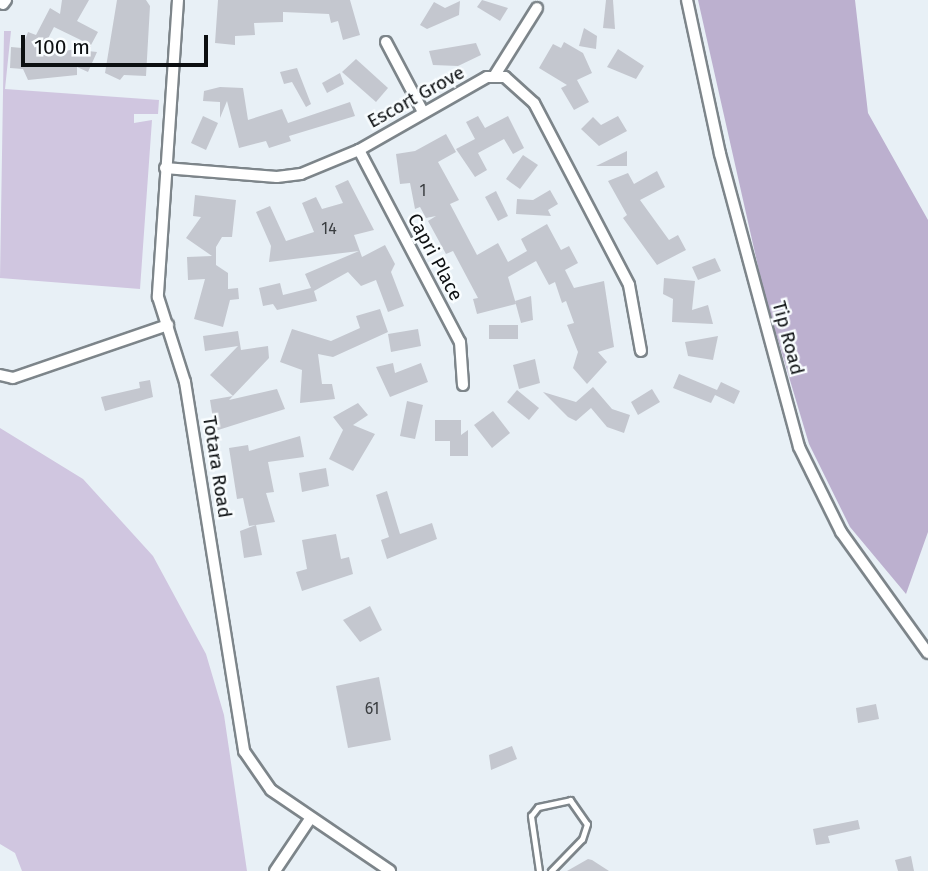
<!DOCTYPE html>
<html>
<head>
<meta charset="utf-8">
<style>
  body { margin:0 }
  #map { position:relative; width:928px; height:871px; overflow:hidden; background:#e8f0f6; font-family:"Fira Sans",sans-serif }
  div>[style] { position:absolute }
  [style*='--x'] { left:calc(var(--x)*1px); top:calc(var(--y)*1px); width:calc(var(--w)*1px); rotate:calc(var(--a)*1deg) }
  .green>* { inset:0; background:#d0c6e0 }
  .forest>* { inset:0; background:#bcb0cf }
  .building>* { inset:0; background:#c4c7cf }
  .roads { filter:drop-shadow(2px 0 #7d858a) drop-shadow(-2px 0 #7d858a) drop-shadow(0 2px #7d858a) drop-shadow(0 -2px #7d858a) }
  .service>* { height:5px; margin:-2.5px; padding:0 2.5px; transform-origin:2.5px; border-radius:2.5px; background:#fff }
  .minor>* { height:10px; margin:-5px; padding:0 5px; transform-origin:5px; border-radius:5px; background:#fff }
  span { translate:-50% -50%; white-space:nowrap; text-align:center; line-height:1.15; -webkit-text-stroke:5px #f9fdff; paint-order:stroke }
  .number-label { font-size:16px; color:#3a3d40 }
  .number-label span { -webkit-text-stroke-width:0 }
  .street-label { font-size:19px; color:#0c0f11 }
  .scale { position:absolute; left:21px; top:35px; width:187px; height:32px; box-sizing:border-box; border:4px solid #0c0f11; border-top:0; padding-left:9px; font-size:21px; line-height:24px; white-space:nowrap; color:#0c0f11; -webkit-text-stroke:5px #f9fdff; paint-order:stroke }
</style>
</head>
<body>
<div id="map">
  <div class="green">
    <div style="clip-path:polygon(4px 31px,11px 31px,5px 89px,159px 100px,158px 114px,134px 114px,134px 123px,152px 120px,140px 289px,0 278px)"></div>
    <div style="clip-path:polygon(0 428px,83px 479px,153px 556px,206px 654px,224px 715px,247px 871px,22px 871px,15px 853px,0 844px)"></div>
  </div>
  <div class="forest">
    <div style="clip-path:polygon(698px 0,855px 0,868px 113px,928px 220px,928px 532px,906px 594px,850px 527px,809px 444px,764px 293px)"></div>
  </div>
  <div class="building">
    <div style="clip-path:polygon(62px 0,89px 0,77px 21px,98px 32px,91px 45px,54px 27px,39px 56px,91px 46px,88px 51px,97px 52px,88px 72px,77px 67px,77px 75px,28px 80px,23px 69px,10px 68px,11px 47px,22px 48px,28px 32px,36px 35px,50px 8px,60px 14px)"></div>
    <div style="clip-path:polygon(117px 0,146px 0,150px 6px,146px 76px,124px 75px,120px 80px,105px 73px)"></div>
    <div style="clip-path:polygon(218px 0,350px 0,360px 35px,343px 40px,338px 21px,331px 23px,329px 14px,283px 12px,283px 22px,254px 23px,255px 35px,235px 36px,235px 45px,215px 43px)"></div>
    <div style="clip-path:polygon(482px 0,508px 8px,500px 21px,477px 7px)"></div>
    <div style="clip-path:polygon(606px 0,613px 0,615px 29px,603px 28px)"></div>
    <div style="clip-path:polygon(460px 1px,459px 15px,427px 29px,420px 25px,434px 2px,445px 8px)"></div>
    <div style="clip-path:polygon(584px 28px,597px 36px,596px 49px,579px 46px)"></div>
    <div style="clip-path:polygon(564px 42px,583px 53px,592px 73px,577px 80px,589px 102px,574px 110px,561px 88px,567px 85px,539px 68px,553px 44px,561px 48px)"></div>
    <div style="clip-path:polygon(476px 43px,481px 55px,458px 66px,433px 65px,429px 51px)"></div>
    <div style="clip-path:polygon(618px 49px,644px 66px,636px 79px,607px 67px)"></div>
    <div style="clip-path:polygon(356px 59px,388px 88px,376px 102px,342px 72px)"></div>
    <div style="clip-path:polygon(297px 68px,311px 104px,306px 107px,292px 82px,284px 84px,280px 72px)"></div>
    <div style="clip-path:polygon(340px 73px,344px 84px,327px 93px,322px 83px)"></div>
    <div style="clip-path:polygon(220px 87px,243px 88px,248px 120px,282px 109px,288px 123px,350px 102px,355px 116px,289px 136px,291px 141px,269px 148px,266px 141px,239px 148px,227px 101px,220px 118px,220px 102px,203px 101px,204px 91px)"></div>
    <div style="clip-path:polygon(203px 116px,218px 123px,206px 150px,191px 143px)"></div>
    <div style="clip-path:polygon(478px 116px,485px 128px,508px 116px,524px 148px,513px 154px,504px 139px,478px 153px,487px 170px,475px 177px,456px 149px,475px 139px,466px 122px)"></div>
    <div style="clip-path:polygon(618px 116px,627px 131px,599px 146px,581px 129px,593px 117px,601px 125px)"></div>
    <div style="clip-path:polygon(446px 134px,456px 152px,438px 162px,459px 200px,450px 204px,477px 255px,498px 243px,508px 262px,527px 251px,521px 239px,547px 224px,561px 250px,569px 246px,578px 263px,565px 270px,574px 288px,604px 281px,614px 347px,598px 352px,607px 362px,587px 384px,573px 368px,578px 352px,567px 325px,574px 323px,566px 301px,562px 303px,555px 282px,549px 285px,536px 261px,508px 277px,516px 304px,477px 314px,473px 299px,478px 298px,453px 251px,446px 254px,428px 221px,436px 216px,426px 218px,420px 207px,415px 209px,410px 183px,400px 184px,396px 154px,415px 151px)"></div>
    <div style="clip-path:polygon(627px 151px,627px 166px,596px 166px)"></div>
    <div style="clip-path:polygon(523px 155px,538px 165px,520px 189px,506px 179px)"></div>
    <div style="clip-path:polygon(657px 171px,665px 187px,640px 200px,669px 240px,678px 235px,686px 250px,657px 265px,623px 218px,627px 215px,608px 181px,628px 173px,634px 184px)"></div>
    <div style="clip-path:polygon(348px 180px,374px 230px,354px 235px,362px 257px,385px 245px,395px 264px,391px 272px,404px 306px,388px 312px,376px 280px,361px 286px,348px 272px,314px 291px,317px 301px,277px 310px,273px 304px,263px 306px,259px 288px,280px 283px,283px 295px,311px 288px,305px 274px,359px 251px,269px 262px,271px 246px,256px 212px,270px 206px,286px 241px,314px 232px,302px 203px,316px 197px,322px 209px,343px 203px,335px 186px)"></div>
    <div style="clip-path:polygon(550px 190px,558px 204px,548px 210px,551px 216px,516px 214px,517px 199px,533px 200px)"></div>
    <div style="clip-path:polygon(496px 191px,508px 216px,498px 221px,485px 197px)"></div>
    <div style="clip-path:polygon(195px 195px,236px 200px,232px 237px,222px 237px,216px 247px,216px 265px,228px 273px,228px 289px,238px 288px,239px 299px,230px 300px,223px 327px,194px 319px,205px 279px,188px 280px,187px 257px,212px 256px,186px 238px,201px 217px,193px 216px)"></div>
    <div style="clip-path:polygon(715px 258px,721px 271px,698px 280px,692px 267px)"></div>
    <div style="clip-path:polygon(664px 278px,695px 281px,692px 310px,708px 305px,713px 324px,672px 322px,673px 299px,663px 294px)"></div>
    <div style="clip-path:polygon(531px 296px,533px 320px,521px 323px,515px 301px)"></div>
    <div style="clip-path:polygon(380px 309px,388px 332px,333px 357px,318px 354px,322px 384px,332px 384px,335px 399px,300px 403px,302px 370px,280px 362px,292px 329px,331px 341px,360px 328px,356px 316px)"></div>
    <div style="clip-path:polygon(489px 325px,518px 325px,518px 339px,489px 339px)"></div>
    <div style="clip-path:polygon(418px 329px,421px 346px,391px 352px,388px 334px)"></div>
    <div style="clip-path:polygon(238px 331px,241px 350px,268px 346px,269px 358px,229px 400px,277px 389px,285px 409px,215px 431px,210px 400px,233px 396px,210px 375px,238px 346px,205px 351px,203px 336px)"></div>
    <div style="clip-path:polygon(718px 336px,713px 360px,688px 356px,685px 342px)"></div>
    <div style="clip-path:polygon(535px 359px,540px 383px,519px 389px,513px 365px)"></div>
    <div style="clip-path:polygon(393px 363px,395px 373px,421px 363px,428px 382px,390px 397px,376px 367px)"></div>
    <div style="clip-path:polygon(679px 374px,717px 390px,721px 382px,740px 391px,734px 404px,715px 395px,711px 403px,673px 388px)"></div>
    <div style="clip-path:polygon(150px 380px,153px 397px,105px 411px,101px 397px,140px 388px,139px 382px)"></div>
    <div style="clip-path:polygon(593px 387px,612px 409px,630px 415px,624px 433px,607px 427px,591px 408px,576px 421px,568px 417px,543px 392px,576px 402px)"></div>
    <div style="clip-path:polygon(652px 389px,660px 402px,638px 415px,631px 402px)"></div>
    <div style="clip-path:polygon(517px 390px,539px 408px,529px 420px,507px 402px)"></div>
    <div style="clip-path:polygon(407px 401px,423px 405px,415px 439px,400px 436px)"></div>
    <div style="clip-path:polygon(358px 403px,368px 415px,353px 425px,375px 434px,353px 471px,329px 459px,343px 430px,333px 417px)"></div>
    <div style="clip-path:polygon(493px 411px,510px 433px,492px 448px,474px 425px)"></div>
    <div style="clip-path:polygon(435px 420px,461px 420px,461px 435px,468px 430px,468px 456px,450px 456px,450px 441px,435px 441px)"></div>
    <div style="clip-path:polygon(300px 436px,304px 457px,268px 462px,274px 492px,266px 493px,275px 522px,256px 525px,262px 555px,244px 558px,240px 531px,256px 525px,249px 526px,243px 498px,237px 499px,229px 448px,248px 445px,249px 451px)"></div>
    <div style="clip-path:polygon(326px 468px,329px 486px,302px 492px,299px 473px)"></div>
    <div style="clip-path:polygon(387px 491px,400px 534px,432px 523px,437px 539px,387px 559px,381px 540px,389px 537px,376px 495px)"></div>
    <div style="clip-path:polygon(336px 534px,341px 559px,349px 557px,353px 574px,302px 591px,296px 572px,307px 569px,302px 540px)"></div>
    <div style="clip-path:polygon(370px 606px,382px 630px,360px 642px,343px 620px)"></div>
    <div style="clip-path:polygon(379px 677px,391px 740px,348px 748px,336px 686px)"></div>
    <div style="clip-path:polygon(876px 704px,879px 719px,858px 723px,856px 708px)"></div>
    <div style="clip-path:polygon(512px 746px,517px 759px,491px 770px,489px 755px)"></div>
    <div style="clip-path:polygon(858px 820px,860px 829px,828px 836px,830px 843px,816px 845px,813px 829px)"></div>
    <div style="clip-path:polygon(911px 856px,914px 871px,898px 871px,895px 860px)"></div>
    <div style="clip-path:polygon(588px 859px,592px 860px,609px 871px,567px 871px)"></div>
  </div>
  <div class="roads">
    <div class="service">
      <div style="--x:539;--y:871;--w:56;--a:-98.3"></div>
      <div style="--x:531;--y:816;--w:11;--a:-52"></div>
      <div style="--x:538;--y:807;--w:33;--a:-12"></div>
      <div style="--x:570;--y:800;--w:29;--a:55"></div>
      <div style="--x:587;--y:824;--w:16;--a:108"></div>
      <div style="--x:582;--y:839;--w:45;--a:134.1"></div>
    </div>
    <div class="minor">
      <div style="--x:178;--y:0;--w:298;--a:93.9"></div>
      <div style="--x:158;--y:297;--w:89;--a:72.4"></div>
      <div style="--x:185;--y:382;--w:374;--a:80.9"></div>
      <div style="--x:244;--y:751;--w:47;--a:55.3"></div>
      <div style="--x:271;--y:790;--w:144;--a:34.2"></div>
      <div style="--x:687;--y:0;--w:157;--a:77.9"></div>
      <div style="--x:720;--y:154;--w:303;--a:74.9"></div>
      <div style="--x:799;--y:447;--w:95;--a:63.7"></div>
      <div style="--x:841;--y:532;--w:149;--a:54.3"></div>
      <div style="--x:3;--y:4;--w:5;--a:-53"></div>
      <div style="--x:386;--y:42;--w:79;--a:62.1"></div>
      <div style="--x:495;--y:75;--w:79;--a:-57.9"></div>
      <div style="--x:359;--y:150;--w:217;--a:62.3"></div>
      <div style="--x:460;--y:342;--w:43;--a:86"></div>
      <div style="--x:165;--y:168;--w:112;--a:4.6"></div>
      <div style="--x:277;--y:177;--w:24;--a:-7"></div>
      <div style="--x:301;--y:174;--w:63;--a:-22.5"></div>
      <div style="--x:359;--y:150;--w:147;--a:-29.7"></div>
      <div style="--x:487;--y:77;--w:18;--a:0"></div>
      <div style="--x:505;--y:77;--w:39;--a:42"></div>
      <div style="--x:534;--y:103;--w:205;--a:62.4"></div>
      <div style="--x:629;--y:285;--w:67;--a:79.7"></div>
      <div style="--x:0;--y:375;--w:13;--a:13"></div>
      <div style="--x:13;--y:378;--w:164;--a:-18.9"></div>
      <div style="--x:275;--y:871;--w:63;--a:-56.1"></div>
    </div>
  </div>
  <div class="number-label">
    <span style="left:423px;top:191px">1</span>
    <span style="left:329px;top:229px">14</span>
    <span style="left:372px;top:709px">61</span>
  </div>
  <div class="street-label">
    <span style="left:416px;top:97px;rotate:-29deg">Escort Grove</span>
    <span style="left:435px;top:257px;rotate:62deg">Capri Place</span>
    <span style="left:788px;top:338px;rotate:75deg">Tip Road</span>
    <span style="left:217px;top:467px;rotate:81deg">Totara Road</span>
  </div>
  <div class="scale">100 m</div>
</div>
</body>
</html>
